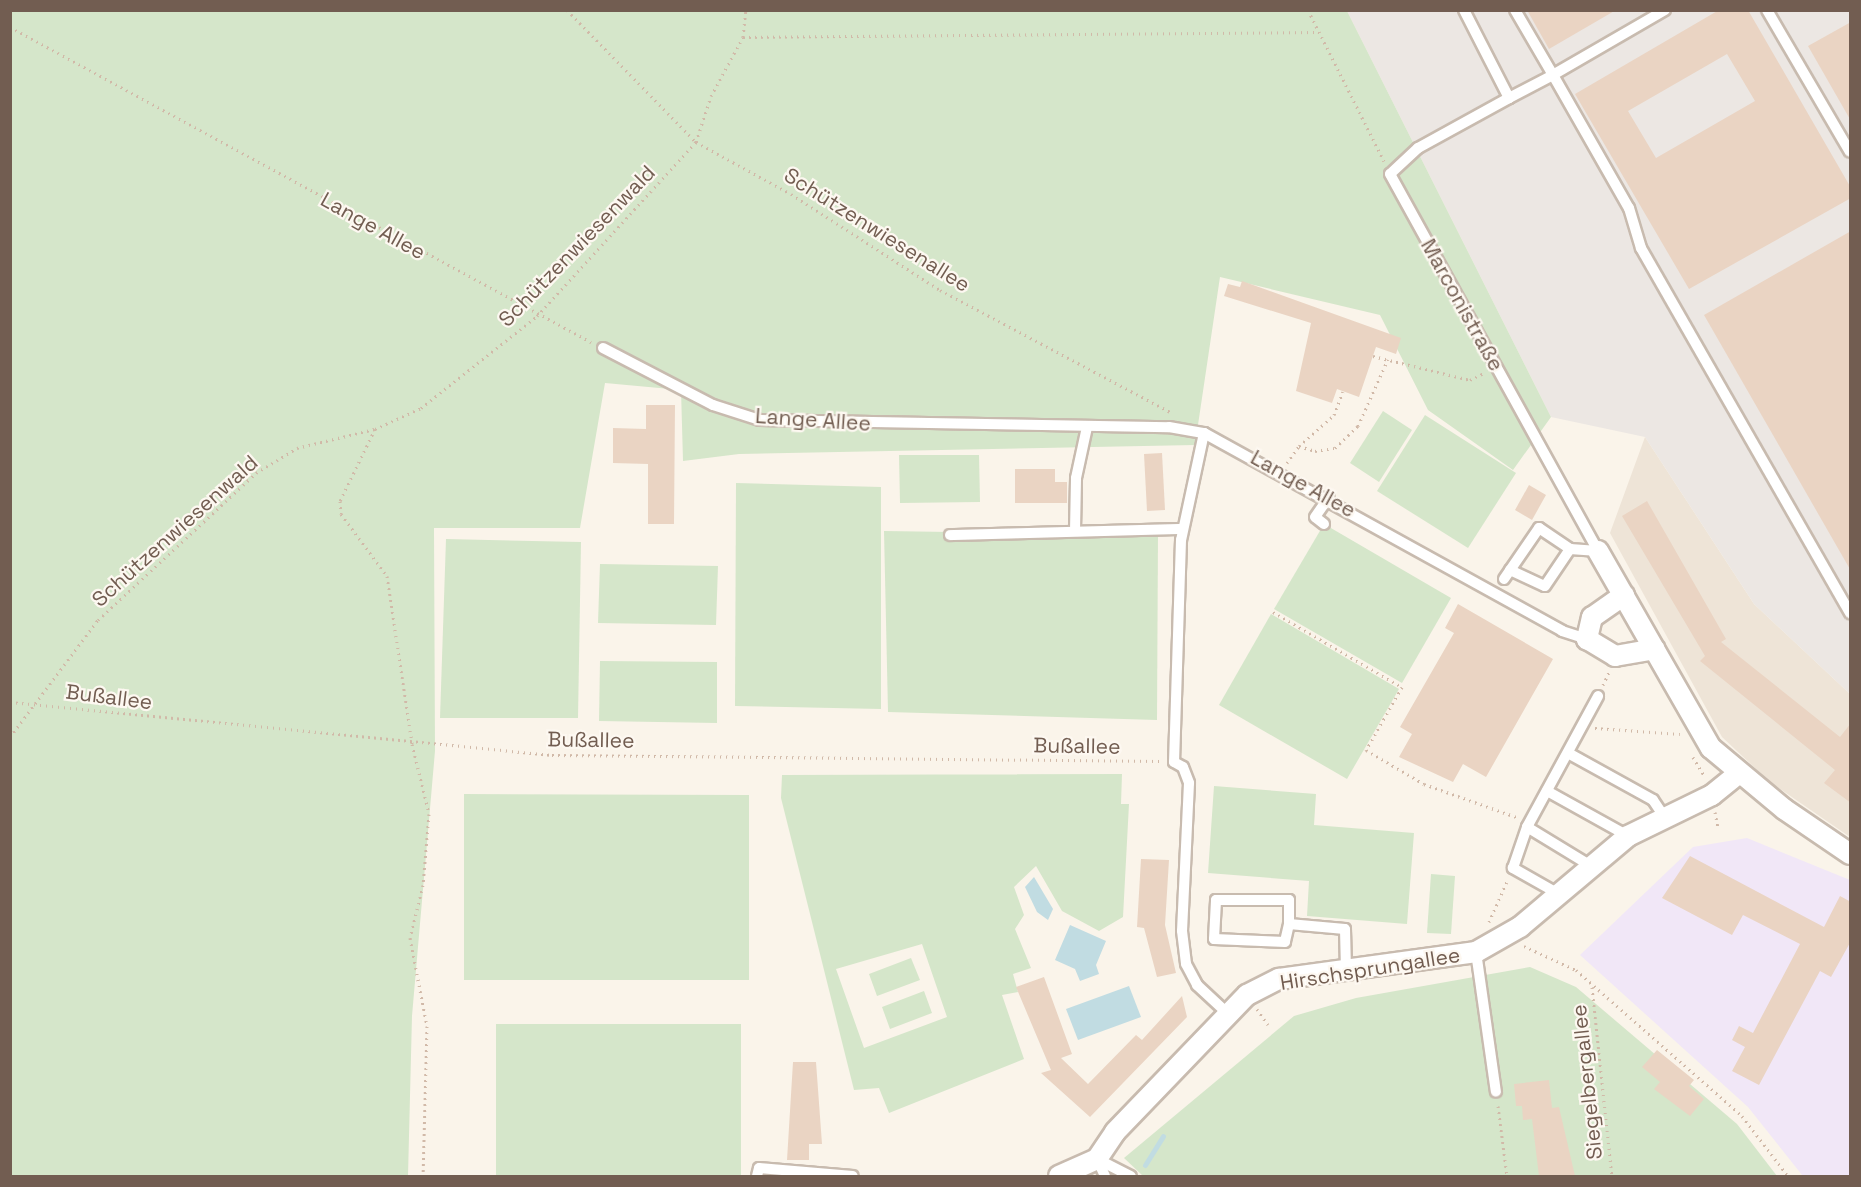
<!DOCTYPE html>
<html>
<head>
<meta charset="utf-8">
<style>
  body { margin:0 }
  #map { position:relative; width:1861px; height:1187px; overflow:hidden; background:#faf4ea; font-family:"Space Grotesk",sans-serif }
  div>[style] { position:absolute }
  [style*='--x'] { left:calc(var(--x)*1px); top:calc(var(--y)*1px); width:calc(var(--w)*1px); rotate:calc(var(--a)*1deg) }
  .residential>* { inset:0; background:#eee4d7 }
  .industrial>* { inset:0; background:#ece7e3 }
  .education>* { inset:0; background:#f1e7f7 }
  .green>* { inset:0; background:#d5e6ca }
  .water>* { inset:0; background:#c1dce2 }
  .stream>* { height:5px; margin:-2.5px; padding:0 2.5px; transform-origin:2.5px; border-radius:2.5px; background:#c1dce2 }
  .building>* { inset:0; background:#ead4c3 }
  .path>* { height:3px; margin-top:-1.5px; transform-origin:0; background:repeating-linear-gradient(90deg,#d1b9a8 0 1.5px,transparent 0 6px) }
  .roads { filter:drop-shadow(2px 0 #c8bbaf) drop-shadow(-2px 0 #c8bbaf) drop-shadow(0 2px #c8bbaf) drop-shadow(0 -2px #c8bbaf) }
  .service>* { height:10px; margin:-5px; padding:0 5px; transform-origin:5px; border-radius:5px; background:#fff }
  .minor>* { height:20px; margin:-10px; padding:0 10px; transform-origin:10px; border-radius:10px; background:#fff }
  span { translate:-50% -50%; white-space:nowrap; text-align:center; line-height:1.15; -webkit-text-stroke:4.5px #fdf8f1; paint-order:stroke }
  .street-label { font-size:21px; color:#725d51 }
  .frame { position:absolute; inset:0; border:12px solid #725d51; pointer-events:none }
</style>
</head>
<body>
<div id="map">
  <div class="residential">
    <div style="clip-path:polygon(1645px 437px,1754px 604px,1850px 694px,1850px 837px,1770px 782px,1722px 737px,1610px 533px)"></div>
  </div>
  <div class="industrial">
    <div style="clip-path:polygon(1347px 11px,1850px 11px,1850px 694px,1754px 604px,1645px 437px,1551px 417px)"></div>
  </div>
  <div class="education">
    <div style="clip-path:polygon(1747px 838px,1850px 880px,1850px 1176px,1802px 1175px,1748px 1107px,1580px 955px,1693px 847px)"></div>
  </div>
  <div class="green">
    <div style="clip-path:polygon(10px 11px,1347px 11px,1551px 417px,1513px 470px,1428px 410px,1380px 315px,1220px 277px,1195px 445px,739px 454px,683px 461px,681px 390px,605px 383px,580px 528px,434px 528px,435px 751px,412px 1016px,408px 1176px,11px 1176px)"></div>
    <div style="clip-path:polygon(1383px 411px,1412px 430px,1379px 482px,1350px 463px)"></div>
    <div style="clip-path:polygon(1425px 415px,1516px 473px,1468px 548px,1377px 491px)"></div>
    <div style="clip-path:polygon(899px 455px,979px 455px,980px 502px,900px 503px)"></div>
    <div style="clip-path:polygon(736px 483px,881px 487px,881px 709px,735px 706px)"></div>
    <div style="clip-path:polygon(1324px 524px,1451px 598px,1402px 683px,1274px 609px)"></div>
    <div style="clip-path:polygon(884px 531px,1158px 535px,1157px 720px,888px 712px)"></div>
    <div style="clip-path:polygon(446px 539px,581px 542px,578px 718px,440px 718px)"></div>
    <div style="clip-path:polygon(600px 564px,718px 566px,716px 625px,598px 623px)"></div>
    <div style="clip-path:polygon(1271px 614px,1399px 689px,1347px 779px,1219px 705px)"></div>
    <div style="clip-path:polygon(600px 661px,717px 662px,717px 723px,599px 721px)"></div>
    <div style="clip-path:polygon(evenodd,1122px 774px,1121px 804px,1129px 804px,1123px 917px,1099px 931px,1062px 911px,1036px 866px,1014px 887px,1024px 915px,1015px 929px,1031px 968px,1013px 974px,1018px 992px,1002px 995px,1024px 1059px,889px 1113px,879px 1088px,854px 1090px,781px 798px,782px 775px,1122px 774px,922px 944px,947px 1017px,864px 1048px,836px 969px,922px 944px)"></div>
    <div style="clip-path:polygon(1214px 786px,1316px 794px,1314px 825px,1414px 833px,1407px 924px,1307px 916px,1309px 881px,1208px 873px)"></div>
    <div style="clip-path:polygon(464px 794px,749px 795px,749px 980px,464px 980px)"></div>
    <div style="clip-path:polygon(1431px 874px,1455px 876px,1451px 934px,1427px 933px)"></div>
    <div style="clip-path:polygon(911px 958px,920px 980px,877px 996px,869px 974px)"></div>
    <div style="clip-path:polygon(1530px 967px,1576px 987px,1737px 1124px,1777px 1176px,1143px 1176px,1124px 1158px,1294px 1016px,1356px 998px)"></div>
    <div style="clip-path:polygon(924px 991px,932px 1013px,890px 1029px,882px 1007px)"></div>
    <div style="clip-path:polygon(496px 1024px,741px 1024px,741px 1176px,496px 1176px)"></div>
  </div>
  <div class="water">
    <div style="clip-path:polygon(1034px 877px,1053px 909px,1048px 920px,1037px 912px,1025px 887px)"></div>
    <div style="clip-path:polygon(1070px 925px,1106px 941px,1096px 965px,1099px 974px,1080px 981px,1075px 969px,1055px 960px)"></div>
    <div style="clip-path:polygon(1129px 986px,1141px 1017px,1078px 1040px,1066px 1009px)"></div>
  </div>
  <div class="stream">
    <div style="--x:1145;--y:1165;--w:34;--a:-58"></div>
  </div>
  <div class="building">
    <div style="clip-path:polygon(1527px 10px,1616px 10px,1549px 49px)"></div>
    <div style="clip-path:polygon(evenodd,1719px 10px,1748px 10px,1851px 188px,1851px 198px,1689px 289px,1575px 94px,1719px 10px,1727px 54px,1755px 101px,1656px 158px,1628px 111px,1727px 54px)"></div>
    <div style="clip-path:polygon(1851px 22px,1851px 121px,1808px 46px)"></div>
    <div style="clip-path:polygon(1851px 231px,1851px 571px,1704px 315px)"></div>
    <div style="clip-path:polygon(1242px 281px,1401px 338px,1396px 354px,1376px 347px,1359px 397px,1337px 389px,1332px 403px,1296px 391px,1311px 323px,1224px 296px,1228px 284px,1240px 287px)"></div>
    <div style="clip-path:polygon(646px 405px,675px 405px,674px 524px,648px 524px,648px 464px,613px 463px,613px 428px,646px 429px)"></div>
    <div style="clip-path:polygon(1162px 453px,1165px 510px,1147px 511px,1144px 454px)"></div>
    <div style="clip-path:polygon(1015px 469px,1055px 469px,1055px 482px,1067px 482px,1067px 503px,1015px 503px)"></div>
    <div style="clip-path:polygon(1529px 485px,1546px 495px,1532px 520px,1515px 510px)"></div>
    <div style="clip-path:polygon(1647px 501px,1726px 639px,1721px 642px,1840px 737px,1851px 723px,1851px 803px,1824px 783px,1835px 770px,1700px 661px,1705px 656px,1622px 516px)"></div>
    <div style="clip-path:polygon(1458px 604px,1553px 659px,1486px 777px,1463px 764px,1453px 782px,1399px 757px,1412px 734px,1400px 727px,1454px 633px,1445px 628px)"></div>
    <div style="clip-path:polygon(1690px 856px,1824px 927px,1840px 896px,1851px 902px,1851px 941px,1831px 977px,1820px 971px,1759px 1085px,1732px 1071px,1745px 1047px,1732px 1040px,1739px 1026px,1753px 1033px,1800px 944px,1743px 915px,1732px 935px,1662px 898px)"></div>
    <div style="clip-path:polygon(1141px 859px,1169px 860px,1165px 925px,1176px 973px,1157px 977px,1144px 928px,1137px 927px)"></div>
    <div style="clip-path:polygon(1044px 977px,1072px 1054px,1061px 1058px,1088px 1084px,1136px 1035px,1142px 1040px,1182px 996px,1187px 1017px,1090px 1117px,1041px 1073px,1051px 1070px,1016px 987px)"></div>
    <div style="clip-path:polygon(1657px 1050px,1694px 1080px,1689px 1086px,1704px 1099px,1690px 1116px,1654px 1089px,1660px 1082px,1642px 1067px)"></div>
    <div style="clip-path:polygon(793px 1062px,816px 1062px,822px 1144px,809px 1144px,809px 1160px,787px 1160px)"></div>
    <div style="clip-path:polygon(1549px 1080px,1552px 1108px,1559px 1107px,1575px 1176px,1539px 1176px,1532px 1119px,1523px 1120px,1522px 1106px,1516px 1106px,1514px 1084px)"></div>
  </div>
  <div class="path">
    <div style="--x:567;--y:10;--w:185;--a:45.7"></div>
    <div style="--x:696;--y:142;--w:108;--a:28.7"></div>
    <div style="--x:791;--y:194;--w:177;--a:32.8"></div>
    <div style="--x:940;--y:290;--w:263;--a:27.9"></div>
    <div style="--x:1308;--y:10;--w:169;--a:63.3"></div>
    <div style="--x:10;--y:27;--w:661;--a:28.47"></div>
    <div style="--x:743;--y:37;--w:575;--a:-0.5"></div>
    <div style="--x:1373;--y:356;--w:100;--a:13.9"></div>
    <div style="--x:1470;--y:380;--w:16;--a:-27"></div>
    <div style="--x:375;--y:429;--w:80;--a:115.9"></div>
    <div style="--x:340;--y:501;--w:13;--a:86"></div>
    <div style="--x:341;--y:514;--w:77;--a:53.4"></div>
    <div style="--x:387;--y:576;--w:170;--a:81.5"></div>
    <div style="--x:412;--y:744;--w:72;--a:76.3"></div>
    <div style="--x:429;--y:814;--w:71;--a:94.8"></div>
    <div style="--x:423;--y:885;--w:55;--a:103.8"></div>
    <div style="--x:410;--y:938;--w:90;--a:79.1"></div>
    <div style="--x:427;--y:1026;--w:150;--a:91.5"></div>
    <div style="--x:1299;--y:446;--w:47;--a:-41.5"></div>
    <div style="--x:1334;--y:415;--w:25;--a:-69"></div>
    <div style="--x:1287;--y:463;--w:21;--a:-55"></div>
    <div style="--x:1299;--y:446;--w:17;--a:17"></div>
    <div style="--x:1315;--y:451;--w:20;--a:-9"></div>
    <div style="--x:1335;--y:448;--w:32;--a:-44"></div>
    <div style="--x:1358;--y:426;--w:73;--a:-65.9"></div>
    <div style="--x:1273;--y:612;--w:149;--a:30.2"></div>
    <div style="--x:1402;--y:687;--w:73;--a:119.7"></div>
    <div style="--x:1366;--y:750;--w:67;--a:30.4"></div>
    <div style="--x:1424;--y:784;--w:98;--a:19.7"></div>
    <div style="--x:1603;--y:685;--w:14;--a:-65"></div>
    <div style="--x:10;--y:702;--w:545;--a:5.58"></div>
    <div style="--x:552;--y:755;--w:608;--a:0.57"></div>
    <div style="--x:1595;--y:728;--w:85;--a:4"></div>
    <div style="--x:10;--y:737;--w:146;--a:-53.1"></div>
    <div style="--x:98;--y:620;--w:216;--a:-42.9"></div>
    <div style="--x:256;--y:473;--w:48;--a:-31.4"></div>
    <div style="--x:297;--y:448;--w:80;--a:-13.7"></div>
    <div style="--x:375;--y:429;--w:51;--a:-24.5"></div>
    <div style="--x:421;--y:408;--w:148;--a:-38.4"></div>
    <div style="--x:537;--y:316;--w:236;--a:-47.6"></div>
    <div style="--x:696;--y:142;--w:48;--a:-71.9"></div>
    <div style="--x:711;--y:96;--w:67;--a:-61.5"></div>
    <div style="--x:743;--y:37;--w:27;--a:-84"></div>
    <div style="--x:1693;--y:757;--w:23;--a:59"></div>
    <div style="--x:1715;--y:812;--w:16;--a:79"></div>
    <div style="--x:1489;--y:922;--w:47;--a:-66.2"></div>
    <div style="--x:1524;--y:946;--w:57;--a:24.8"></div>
    <div style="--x:1576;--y:970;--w:221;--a:41.3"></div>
    <div style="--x:1742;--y:1116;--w:76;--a:52.5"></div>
    <div style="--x:1592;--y:987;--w:190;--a:84"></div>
    <div style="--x:1257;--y:1009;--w:19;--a:55"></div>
    <div style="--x:1498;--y:1106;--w:71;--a:82.7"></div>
  </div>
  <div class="roads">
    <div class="service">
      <div style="--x:1464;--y:10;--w:99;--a:62.9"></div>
      <div style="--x:1509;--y:98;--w:50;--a:-27.6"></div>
      <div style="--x:1553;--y:75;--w:75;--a:-120.3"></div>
      <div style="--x:1665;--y:10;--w:129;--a:149.9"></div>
      <div style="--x:1553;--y:75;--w:153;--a:60.3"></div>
      <div style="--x:1629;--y:208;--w:42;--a:73.3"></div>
      <div style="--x:1641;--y:248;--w:421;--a:60.2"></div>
      <div style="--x:1767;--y:10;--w:164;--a:59.7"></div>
      <div style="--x:1509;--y:98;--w:104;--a:151.2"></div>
      <div style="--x:1418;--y:148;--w:38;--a:137"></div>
      <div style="--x:1390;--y:174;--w:431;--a:61.1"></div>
      <div style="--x:603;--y:348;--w:124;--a:27.4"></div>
      <div style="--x:713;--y:405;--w:49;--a:17.7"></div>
      <div style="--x:760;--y:420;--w:409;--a:1"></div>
      <div style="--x:1169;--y:427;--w:36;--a:10"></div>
      <div style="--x:1204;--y:433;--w:409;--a:28.9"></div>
      <div style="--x:1562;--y:631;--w:26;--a:18"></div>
      <div style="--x:1204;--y:433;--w:109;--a:102.1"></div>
      <div style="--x:1181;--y:540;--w:222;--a:91.8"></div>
      <div style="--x:1174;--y:762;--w:10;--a:29"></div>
      <div style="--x:1183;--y:767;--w:17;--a:69"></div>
      <div style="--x:1189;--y:783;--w:148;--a:92.7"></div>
      <div style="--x:1182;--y:931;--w:33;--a:83"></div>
      <div style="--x:1186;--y:964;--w:24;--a:62"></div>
      <div style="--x:1197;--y:985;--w:41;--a:43"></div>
      <div style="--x:1324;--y:524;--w:11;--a:-142"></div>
      <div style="--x:1315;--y:517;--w:24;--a:-55"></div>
      <div style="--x:1075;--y:531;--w:53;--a:-88.9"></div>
      <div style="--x:1076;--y:478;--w:52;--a:-77.8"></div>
      <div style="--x:950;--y:535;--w:233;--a:-1.5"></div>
      <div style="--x:1510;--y:570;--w:38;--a:25"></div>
      <div style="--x:1545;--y:586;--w:45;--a:-56"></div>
      <div style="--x:1570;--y:549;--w:28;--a:4"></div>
      <div style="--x:1504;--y:579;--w:62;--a:-55.5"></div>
      <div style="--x:1539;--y:528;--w:37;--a:34"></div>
      <div style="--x:1568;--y:753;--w:97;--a:28.9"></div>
      <div style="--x:1653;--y:800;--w:18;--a:56"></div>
      <div style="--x:1547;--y:791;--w:93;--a:29.1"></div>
      <div style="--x:1527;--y:827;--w:75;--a:31.4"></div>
      <div style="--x:1557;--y:893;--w:51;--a:-150.4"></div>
      <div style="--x:1513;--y:868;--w:43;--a:-71.1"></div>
      <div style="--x:1527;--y:827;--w:149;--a:-61.5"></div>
      <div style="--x:1289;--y:924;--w:18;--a:103"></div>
      <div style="--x:1285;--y:942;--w:71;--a:-177.6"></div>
      <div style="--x:1214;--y:939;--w:39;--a:-87"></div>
      <div style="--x:1216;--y:900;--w:73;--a:0"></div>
      <div style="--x:1289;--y:900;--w:24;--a:90"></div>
      <div style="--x:1289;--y:924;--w:56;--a:5.1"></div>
      <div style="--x:1345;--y:929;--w:42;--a:88.6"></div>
      <div style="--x:1476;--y:952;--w:141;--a:81.9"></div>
      <div style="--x:1097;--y:1159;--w:38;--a:27"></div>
      <div style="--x:1097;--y:1159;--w:19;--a:65"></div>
      <div style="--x:757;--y:1176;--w:8;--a:-76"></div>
      <div style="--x:759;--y:1168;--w:94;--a:4.9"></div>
    </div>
    <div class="minor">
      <div style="--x:1598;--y:551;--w:227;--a:60.2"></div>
      <div style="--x:1711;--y:748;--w:95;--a:39.9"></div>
      <div style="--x:1784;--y:809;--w:80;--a:34.3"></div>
      <div style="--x:1624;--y:595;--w:39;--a:145"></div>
      <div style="--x:1592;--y:617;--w:23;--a:103"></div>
      <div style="--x:1587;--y:639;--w:33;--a:31"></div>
      <div style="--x:1615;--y:656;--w:40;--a:-10"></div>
      <div style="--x:1059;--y:1176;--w:42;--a:-24.1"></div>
      <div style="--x:1097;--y:1159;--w:32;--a:-56"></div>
      <div style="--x:1115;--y:1132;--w:190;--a:-46.1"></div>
      <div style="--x:1247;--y:995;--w:36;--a:-27"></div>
      <div style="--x:1279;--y:979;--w:199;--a:-7.8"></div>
      <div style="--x:1476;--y:952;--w:51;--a:-29.6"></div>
      <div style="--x:1520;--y:927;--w:141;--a:-40.1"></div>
      <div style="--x:1628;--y:836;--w:93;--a:-26"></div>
      <div style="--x:1712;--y:795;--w:33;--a:-39"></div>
    </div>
  </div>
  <div class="street-label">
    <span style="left:373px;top:226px;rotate:29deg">Lange Allee</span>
    <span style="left:877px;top:230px;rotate:32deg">Schützenwiesenallee</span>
    <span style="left:577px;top:246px;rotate:-46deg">Schützenwiesenwald</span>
    <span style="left:1462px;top:305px;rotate:61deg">Marconistraße</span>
    <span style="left:813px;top:420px;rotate:4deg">Lange Allee</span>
    <span style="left:1303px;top:484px;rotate:29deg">Lange Allee</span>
    <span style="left:175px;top:531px;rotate:-42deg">Schützenwiesenwald</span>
    <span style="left:109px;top:697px;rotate:7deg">Bußallee</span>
    <span style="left:591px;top:740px;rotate:1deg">Bußallee</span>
    <span style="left:1077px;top:746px;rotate:1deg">Bußallee</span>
    <span style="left:1370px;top:969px;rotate:-9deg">Hirschsprungallee</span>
    <span style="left:1587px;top:1082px;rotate:-96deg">Siegelbergallee</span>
  </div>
  <div class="frame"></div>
</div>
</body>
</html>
